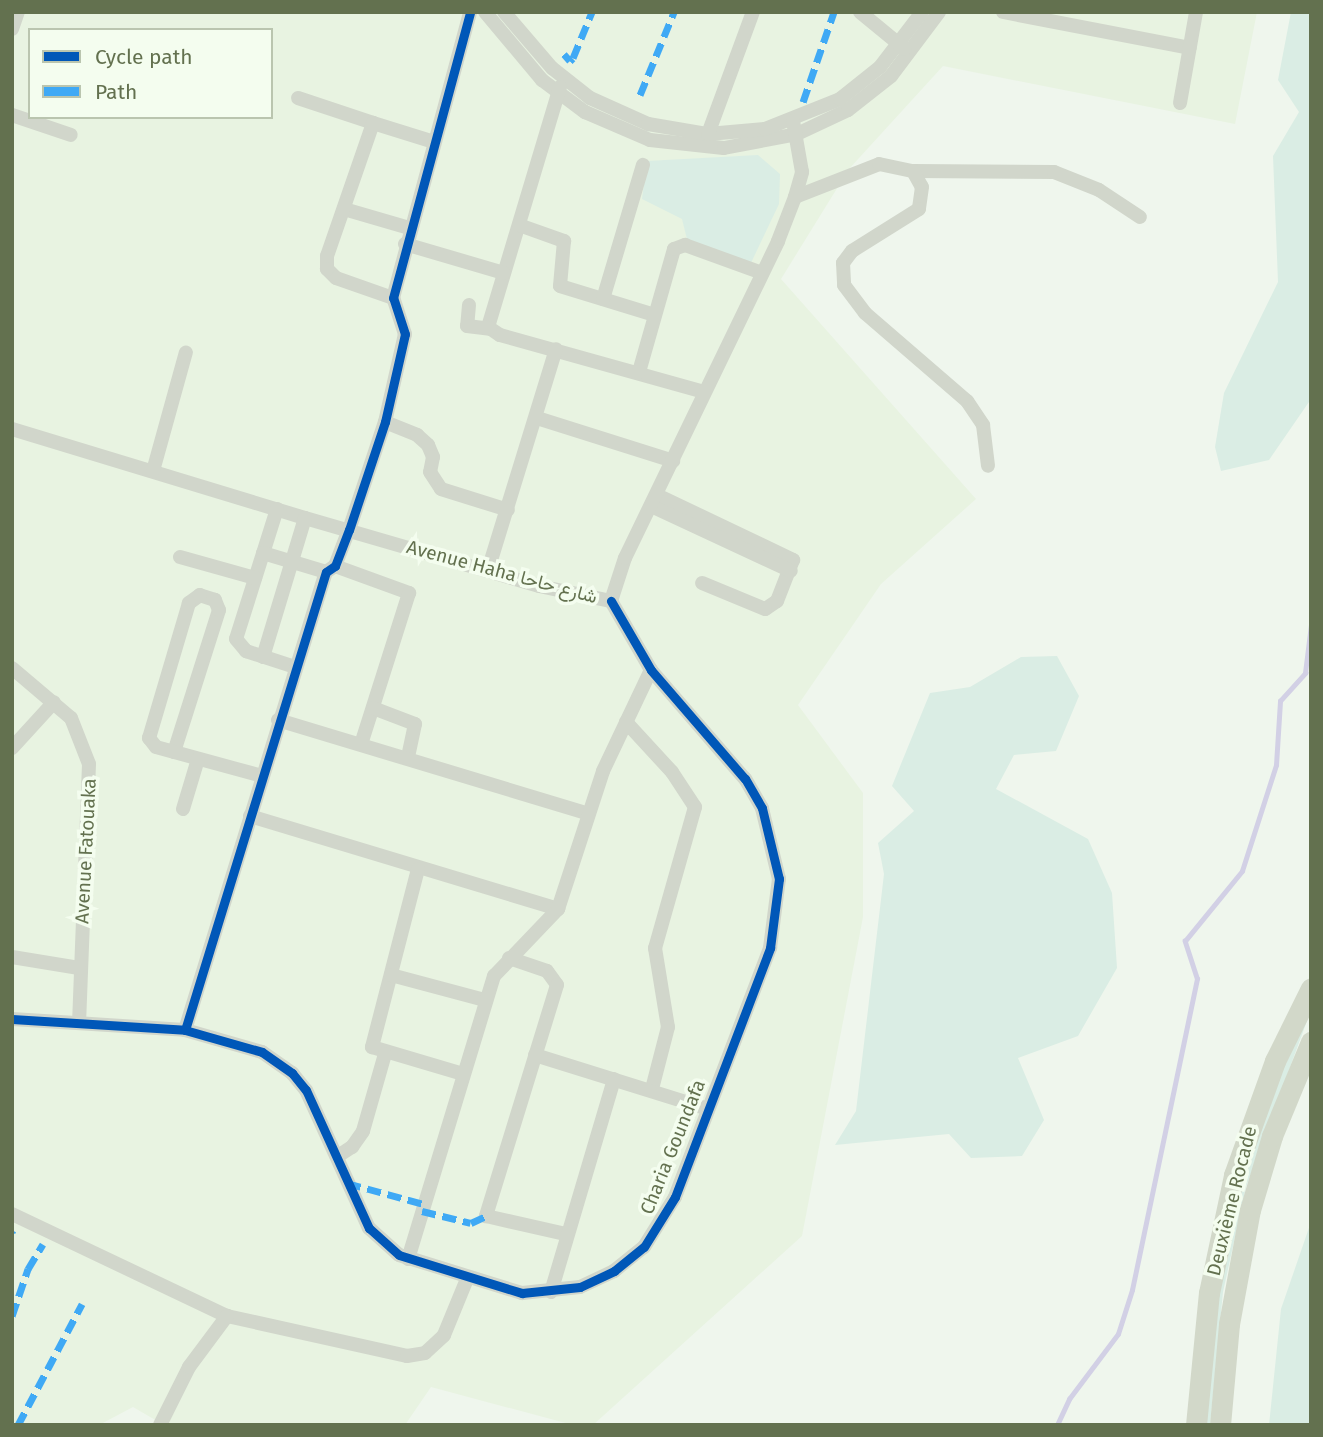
<!DOCTYPE html>
<html>
<head>
<meta charset="utf-8">
<style>
  body { margin:0 }
  #map { position:relative; width:1323px; height:1437px; overflow:hidden; background:#eff6ed; font-family:"Fira Sans",Vazirmatn,sans-serif }
  div>[style] { position:absolute }
  [style*='--x'] { left:calc(var(--x)*1px); top:calc(var(--y)*1px); width:calc(var(--w)*1px); rotate:calc(var(--a)*1deg) }
  .residential>* { inset:0; background:#e8f3e1 }
  .green>* { inset:0; background:#daede4 }
  .stream>* { height:4.5px; margin:-2.25px; padding:0 2.25px; transform-origin:2.25px; border-radius:2.25px; background:#d2d0e5 }
  .minor>* { height:14px; margin:-7px; padding:0 7px; transform-origin:7px; border-radius:7px; background:#d1d6cb }
  .highway>* { height:21px; margin:-10.5px; padding:0 10.5px; transform-origin:10.5px; border-radius:10.5px; background:#d2d8c9 }
  .quiet>* { height:7px; margin-top:-3.5px; transform-origin:0; background:repeating-linear-gradient(90deg,#3fa9f5 0 14px,transparent 0 21px) }
  .cycleway>* { height:9px; margin:-4.5px; padding:0 4.5px; transform-origin:4.5px; border-radius:4.5px; background:#0057b8 }
  span { translate:-50% -50%; white-space:nowrap; text-align:center; line-height:1.15; -webkit-text-stroke:7px #f4fdef; paint-order:stroke }
  .street-label { font-size:19px; color:#63714f }
  .frame { position:absolute; inset:0; border:14px solid #63714f; pointer-events:none }
  .legend { position:absolute; left:28px; top:28px; width:245px; height:91px; box-sizing:border-box; background:#f4fdef; border:2px solid #bac5af; margin:0; padding:9px 12px; list-style:none; font-size:21px; color:#63714f }
  .legend li { display:flex; align-items:center; gap:14px; height:35px }
  .legend b { width:35px; border:2px solid #bac5af }
</style>
</head>
<body>
<div id="map">
  <div class="residential">
    <div style="clip-path:polygon(evenodd,12px 12px,1257px 12px,1235px 124px,943px 66px,849px 169px,781px 279px,976px 499px,881px 584px,798px 705px,863px 793px,863px 917px,802px 1236px,593px 1425px,573px 1425px,431px 1387px,405px 1425px,164px 1425px,133px 1407px,99px 1425px,12px 1425px,12px 12px,30px 30px,271px 30px,271px 117px,30px 117px,30px 30px)"></div>
  </div>
  <div class="green">
    <div style="clip-path:polygon(1291px 12px,1311px 12px,1311px 399px,1269px 460px,1221px 471px,1215px 447px,1224px 393px,1278px 282px,1273px 156px,1299px 112px,1278px 80px)"></div>
    <div style="clip-path:polygon(758px 155px,780px 174px,779px 204px,750px 265px,688px 243px,682px 219px,642px 199px,647px 161px)"></div>
    <div style="clip-path:polygon(1057px 656px,1079px 696px,1056px 751px,1014px 755px,996px 789px,1088px 839px,1112px 893px,1117px 968px,1078px 1036px,1018px 1058px,1044px 1120px,1022px 1156px,971px 1158px,949px 1134px,835px 1145px,856px 1111px,884px 874px,878px 843px,914px 811px,892px 786px,930px 693px,970px 687px,1021px 657px)"></div>
    <div style="clip-path:polygon(1311px 1010px,1246px 1187px,1223px 1292px,1210px 1425px,1206px 1425px,1219px 1293px,1242px 1186px,1278px 1080px)"></div>
    <div style="clip-path:polygon(1311px 1222px,1311px 1425px,1269px 1425px,1281px 1309px)"></div>
  </div>
  <div class="stream">
    <div style="--x:1057;--y:1425;--w:29;--a:-65"></div>
    <div style="--x:1069;--y:1399;--w:81;--a:-53"></div>
    <div style="--x:1118;--y:1334;--w:46;--a:-72.3"></div>
    <div style="--x:1132;--y:1290;--w:318;--a:-78.2"></div>
    <div style="--x:1197;--y:979;--w:40;--a:-108"></div>
    <div style="--x:1185;--y:941;--w:90;--a:-50.8"></div>
    <div style="--x:1242;--y:871;--w:111;--a:-72.2"></div>
    <div style="--x:1276;--y:765;--w:64;--a:-86.4"></div>
    <div style="--x:1280;--y:701;--w:38;--a:-48"></div>
    <div style="--x:1305;--y:673;--w:48;--a:-82.9"></div>
  </div>
  <div class="minor">
    <div style="--x:485;--y:12;--w:89;--a:50"></div>
    <div style="--x:542;--y:80;--w:54;--a:36.7"></div>
    <div style="--x:585;--y:112;--w:71;--a:23.3"></div>
    <div style="--x:650;--y:140;--w:74;--a:6.2"></div>
    <div style="--x:724;--y:148;--w:74;--a:-10.9"></div>
    <div style="--x:797;--y:134;--w:56;--a:-25.2"></div>
    <div style="--x:848;--y:110;--w:55;--a:-38.3"></div>
    <div style="--x:891;--y:76;--w:80;--a:-53.1"></div>
    <div style="--x:504;--y:12;--w:74;--a:49.4"></div>
    <div style="--x:552;--y:68;--w:48;--a:38.3"></div>
    <div style="--x:590;--y:98;--w:64;--a:24.1"></div>
    <div style="--x:648;--y:124;--w:61;--a:9.5"></div>
    <div style="--x:708;--y:134;--w:57;--a:-5"></div>
    <div style="--x:765;--y:129;--w:81;--a:-21.8"></div>
    <div style="--x:840;--y:99;--w:51;--a:-38.7"></div>
    <div style="--x:880;--y:67;--w:69;--a:-52.6"></div>
    <div style="--x:860;--y:12;--w:58;--a:39.4"></div>
    <div style="--x:1003;--y:12;--w:190;--a:10.9"></div>
    <div style="--x:12;--y:29;--w:18;--a:-71"></div>
    <div style="--x:560;--y:87;--w:251;--a:106.7"></div>
    <div style="--x:488;--y:327;--w:14;--a:34"></div>
    <div style="--x:500;--y:335;--w:212;--a:15.6"></div>
    <div style="--x:298;--y:98;--w:79;--a:18.4"></div>
    <div style="--x:1180;--y:103;--w:92;--a:-80"></div>
    <div style="--x:12;--y:115;--w:62;--a:18.7"></div>
    <div style="--x:708;--y:134;--w:130;--a:-69.8"></div>
    <div style="--x:913;--y:171;--w:141;--a:0.4"></div>
    <div style="--x:1054;--y:172;--w:48;--a:21.8"></div>
    <div style="--x:1099;--y:190;--w:49;--a:33.4"></div>
    <div style="--x:795;--y:197;--w:90;--a:-21.4"></div>
    <div style="--x:879;--y:164;--w:35;--a:12"></div>
    <div style="--x:913;--y:171;--w:18;--a:61"></div>
    <div style="--x:922;--y:187;--w:22;--a:98"></div>
    <div style="--x:919;--y:209;--w:79;--a:147.9"></div>
    <div style="--x:852;--y:251;--w:15;--a:127"></div>
    <div style="--x:843;--y:263;--w:22;--a:87"></div>
    <div style="--x:844;--y:285;--w:35;--a:53"></div>
    <div style="--x:865;--y:313;--w:135;--a:40.8"></div>
    <div style="--x:967;--y:401;--w:29;--a:56"></div>
    <div style="--x:983;--y:425;--w:41;--a:83"></div>
    <div style="--x:344;--y:209;--w:68;--a:16.3"></div>
    <div style="--x:519;--y:225;--w:48;--a:19.6"></div>
    <div style="--x:564;--y:241;--w:45;--a:95.1"></div>
    <div style="--x:560;--y:286;--w:99;--a:17"></div>
    <div style="--x:405;--y:244;--w:103;--a:16.3"></div>
    <div style="--x:393;--y:298;--w:60;--a:-160.7"></div>
    <div style="--x:336;--y:278;--w:13;--a:-135"></div>
    <div style="--x:327;--y:269;--w:13;--a:-90"></div>
    <div style="--x:327;--y:256;--w:141;--a:-70.9"></div>
    <div style="--x:373;--y:123;--w:64;--a:17.3"></div>
    <div style="--x:603;--y:299;--w:140;--a:-73.4"></div>
    <div style="--x:469;--y:305;--w:21;--a:95"></div>
    <div style="--x:467;--y:326;--w:23;--a:7"></div>
    <div style="--x:639;--y:372;--w:128;--a:-74.1"></div>
    <div style="--x:674;--y:249;--w:12;--a:-20"></div>
    <div style="--x:685;--y:245;--w:82;--a:20"></div>
    <div style="--x:537;--y:418;--w:143;--a:17.5"></div>
    <div style="--x:385;--y:422;--w:35;--a:22"></div>
    <div style="--x:417;--y:435;--w:15;--a:42"></div>
    <div style="--x:428;--y:445;--w:13;--a:67"></div>
    <div style="--x:433;--y:457;--w:15;--a:101"></div>
    <div style="--x:430;--y:472;--w:20;--a:57"></div>
    <div style="--x:441;--y:489;--w:70;--a:17.4"></div>
    <div style="--x:12;--y:429;--w:306;--a:16.9"></div>
    <div style="--x:305;--y:518;--w:244;--a:16.2"></div>
    <div style="--x:539;--y:586;--w:74;--a:11.8"></div>
    <div style="--x:153;--y:471;--w:123;--a:-74.5"></div>
    <div style="--x:657;--y:495;--w:151;--a:25.5"></div>
    <div style="--x:793;--y:560;--w:44;--a:111.3"></div>
    <div style="--x:777;--y:601;--w:14;--a:146"></div>
    <div style="--x:765;--y:609;--w:68;--a:-157.6"></div>
    <div style="--x:651;--y:506;--w:154;--a:24.9"></div>
    <div style="--x:277;--y:509;--w:136;--a:107.5"></div>
    <div style="--x:236;--y:639;--w:16;--a:50"></div>
    <div style="--x:246;--y:651;--w:52;--a:18.1"></div>
    <div style="--x:263;--y:553;--w:66;--a:16.8"></div>
    <div style="--x:180;--y:557;--w:78;--a:15.6"></div>
    <div style="--x:335;--y:566;--w:79;--a:20"></div>
    <div style="--x:409;--y:593;--w:158;--a:107.6"></div>
    <div style="--x:488;--y:570;--w:231;--a:-72.9"></div>
    <div style="--x:611;--y:601;--w:45;--a:-72"></div>
    <div style="--x:625;--y:558;--w:352;--a:-64.2"></div>
    <div style="--x:778;--y:241;--w:47;--a:-68.9"></div>
    <div style="--x:795;--y:197;--w:26;--a:-74"></div>
    <div style="--x:802;--y:172;--w:52;--a:-100"></div>
    <div style="--x:263;--y:657;--w:145;--a:-73.2"></div>
    <div style="--x:12;--y:668;--w:77;--a:40.3"></div>
    <div style="--x:71;--y:718;--w:49;--a:68.6"></div>
    <div style="--x:89;--y:764;--w:259;--a:92.2"></div>
    <div style="--x:373;--y:708;--w:45;--a:20.9"></div>
    <div style="--x:415;--y:724;--w:35;--a:102"></div>
    <div style="--x:278;--y:720;--w:323;--a:16.8"></div>
    <div style="--x:626;--y:722;--w:68;--a:47.4"></div>
    <div style="--x:672;--y:772;--w:42;--a:56.7"></div>
    <div style="--x:695;--y:807;--w:147;--a:105.8"></div>
    <div style="--x:655;--y:948;--w:80;--a:80.7"></div>
    <div style="--x:668;--y:1027;--w:64;--a:104.5"></div>
    <div style="--x:12;--y:748;--w:62;--a:-47.6"></div>
    <div style="--x:174;--y:752;--w:149;--a:-72.4"></div>
    <div style="--x:219;--y:610;--w:11;--a:-112"></div>
    <div style="--x:215;--y:600;--w:16;--a:-162"></div>
    <div style="--x:200;--y:595;--w:14;--a:144"></div>
    <div style="--x:189;--y:603;--w:141;--a:106.5"></div>
    <div style="--x:149;--y:738;--w:11;--a:52"></div>
    <div style="--x:156;--y:747;--w:110;--a:15.3"></div>
    <div style="--x:183;--y:809;--w:52;--a:-73.3"></div>
    <div style="--x:250;--y:816;--w:322;--a:16.8"></div>
    <div style="--x:418;--y:869;--w:184;--a:104.5"></div>
    <div style="--x:372;--y:1047;--w:95;--a:16.5"></div>
    <div style="--x:12;--y:957;--w:68;--a:9.3"></div>
    <div style="--x:509;--y:958;--w:40;--a:18.9"></div>
    <div style="--x:547;--y:971;--w:17;--a:54"></div>
    <div style="--x:557;--y:985;--w:242;--a:107.1"></div>
    <div style="--x:486;--y:1216;--w:81;--a:12.8"></div>
    <div style="--x:391;--y:975;--w:96;--a:15"></div>
    <div style="--x:12;--y:1019;--w:173;--a:3.6"></div>
    <div style="--x:185;--y:1030;--w:80;--a:15.9"></div>
    <div style="--x:262;--y:1052;--w:37;--a:35"></div>
    <div style="--x:292;--y:1073;--w:22;--a:51"></div>
    <div style="--x:306;--y:1090;--w:152;--a:65.5"></div>
    <div style="--x:369;--y:1228;--w:40;--a:42"></div>
    <div style="--x:399;--y:1255;--w:129;--a:17.2"></div>
    <div style="--x:522;--y:1293;--w:58;--a:-5.9"></div>
    <div style="--x:580;--y:1287;--w:38;--a:-25"></div>
    <div style="--x:614;--y:1271;--w:38;--a:-39"></div>
    <div style="--x:644;--y:1247;--w:59;--a:-58.2"></div>
    <div style="--x:675;--y:1197;--w:267;--a:-69.1"></div>
    <div style="--x:770;--y:948;--w:70;--a:-82.6"></div>
    <div style="--x:779;--y:879;--w:73;--a:-103.5"></div>
    <div style="--x:762;--y:808;--w:34;--a:-120"></div>
    <div style="--x:745;--y:779;--w:144;--a:-130.8"></div>
    <div style="--x:651;--y:670;--w:80;--a:-120.1"></div>
    <div style="--x:185;--y:1030;--w:479;--a:-72.9"></div>
    <div style="--x:326;--y:572;--w:11;--a:-34"></div>
    <div style="--x:335;--y:566;--w:39;--a:-69"></div>
    <div style="--x:349;--y:530;--w:114;--a:-71.6"></div>
    <div style="--x:385;--y:422;--w:90;--a:-77.2"></div>
    <div style="--x:405;--y:334;--w:38;--a:-108"></div>
    <div style="--x:393;--y:298;--w:296;--a:-74.9"></div>
    <div style="--x:535;--y:1055;--w:181;--a:17.3"></div>
    <div style="--x:338;--y:1156;--w:17;--a:-33"></div>
    <div style="--x:352;--y:1147;--w:19;--a:-55"></div>
    <div style="--x:363;--y:1131;--w:80;--a:-74.1"></div>
    <div style="--x:12;--y:1214;--w:238;--a:25.4"></div>
    <div style="--x:227;--y:1316;--w:184;--a:12.5"></div>
    <div style="--x:407;--y:1356;--w:18;--a:-9"></div>
    <div style="--x:425;--y:1353;--w:26;--a:-43"></div>
    <div style="--x:444;--y:1335;--w:61;--a:-67.7"></div>
    <div style="--x:408;--y:1259;--w:296;--a:-73.1"></div>
    <div style="--x:494;--y:976;--w:93;--a:-46.3"></div>
    <div style="--x:558;--y:909;--w:145;--a:-71.9"></div>
    <div style="--x:603;--y:771;--w:112;--a:-64.6"></div>
    <div style="--x:551;--y:1292;--w:222;--a:-73.5"></div>
    <div style="--x:160;--y:1425;--w:65;--a:-63.4"></div>
    <div style="--x:189;--y:1367;--w:64;--a:-53.3"></div>
  </div>
  <div class="highway">
    <div style="--x:1196;--y:1425;--w:133;--a:-84.4"></div>
    <div style="--x:1209;--y:1293;--w:121;--a:-78"></div>
    <div style="--x:1234;--y:1175;--w:121;--a:-70.2"></div>
    <div style="--x:1275;--y:1061;--w:81;--a:-63.7"></div>
    <div style="--x:1220;--y:1425;--w:101;--a:-84.9"></div>
    <div style="--x:1229;--y:1324;--w:116;--a:-79.6"></div>
    <div style="--x:1250;--y:1210;--w:77;--a:-73.4"></div>
    <div style="--x:1272;--y:1136;--w:102;--a:-67.5"></div>
  </div>
  <div class="quiet">
    <div style="--x:564;--y:54;--w:9;--a:49"></div>
    <div style="--x:570;--y:61;--w:4;--a:-45"></div>
    <div style="--x:573;--y:58;--w:50;--a:-67.6"></div>
    <div style="--x:640;--y:95;--w:90;--a:-67.7"></div>
    <div style="--x:803;--y:102;--w:95;--a:-71"></div>
    <div style="--x:347;--y:1183;--w:79;--a:15.4"></div>
    <div style="--x:422;--y:1211;--w:50;--a:13.8"></div>
    <div style="--x:471;--y:1223;--w:17;--a:-25"></div>
    <div style="--x:12;--y:1232;--w:2;--a:-63"></div>
    <div style="--x:12;--y:1316;--w:50;--a:-71.2"></div>
    <div style="--x:28;--y:1269;--w:29;--a:-59"></div>
    <div style="--x:18;--y:1425;--w:137;--a:-62.1"></div>
  </div>
  <div class="cycleway">
    <div style="--x:12;--y:1019;--w:173;--a:3.6"></div>
    <div style="--x:185;--y:1030;--w:80;--a:15.9"></div>
    <div style="--x:262;--y:1052;--w:37;--a:35"></div>
    <div style="--x:292;--y:1073;--w:22;--a:51"></div>
    <div style="--x:306;--y:1090;--w:152;--a:65.5"></div>
    <div style="--x:369;--y:1228;--w:40;--a:42"></div>
    <div style="--x:399;--y:1255;--w:129;--a:17.2"></div>
    <div style="--x:522;--y:1293;--w:58;--a:-5.9"></div>
    <div style="--x:580;--y:1287;--w:38;--a:-25"></div>
    <div style="--x:614;--y:1271;--w:38;--a:-39"></div>
    <div style="--x:644;--y:1247;--w:59;--a:-58.2"></div>
    <div style="--x:675;--y:1197;--w:267;--a:-69.1"></div>
    <div style="--x:770;--y:948;--w:70;--a:-82.6"></div>
    <div style="--x:779;--y:879;--w:73;--a:-103.5"></div>
    <div style="--x:762;--y:808;--w:34;--a:-120"></div>
    <div style="--x:745;--y:779;--w:144;--a:-130.8"></div>
    <div style="--x:651;--y:670;--w:80;--a:-120.1"></div>
    <div style="--x:185;--y:1030;--w:479;--a:-72.9"></div>
    <div style="--x:326;--y:572;--w:11;--a:-34"></div>
    <div style="--x:335;--y:566;--w:39;--a:-69"></div>
    <div style="--x:349;--y:530;--w:114;--a:-71.6"></div>
    <div style="--x:385;--y:422;--w:90;--a:-77.2"></div>
    <div style="--x:405;--y:334;--w:38;--a:-108"></div>
    <div style="--x:393;--y:298;--w:296;--a:-74.9"></div>
  </div>
  <div class="street-label">
    <span style="left:502px;top:572px;rotate:15deg">Avenue Haha شارع حاحا</span>
    <span style="left:86px;top:851px;rotate:-87deg">Avenue Fatouaka</span>
    <span style="left:673px;top:1147px;rotate:-68deg">Charia Goundafa</span>
    <span style="left:1232px;top:1201px;rotate:-76deg">Deuxième Rocade</span>
  </div>
  <div class="frame"></div>
  <ul class="legend">
  <li><b style="height:9px;background:#0057b8"></b>Cycle path</li>
  <li><b style="height:9px;background:#3fa9f5"></b>Path</li>
  </ul>
</div>
</body>
</html>
